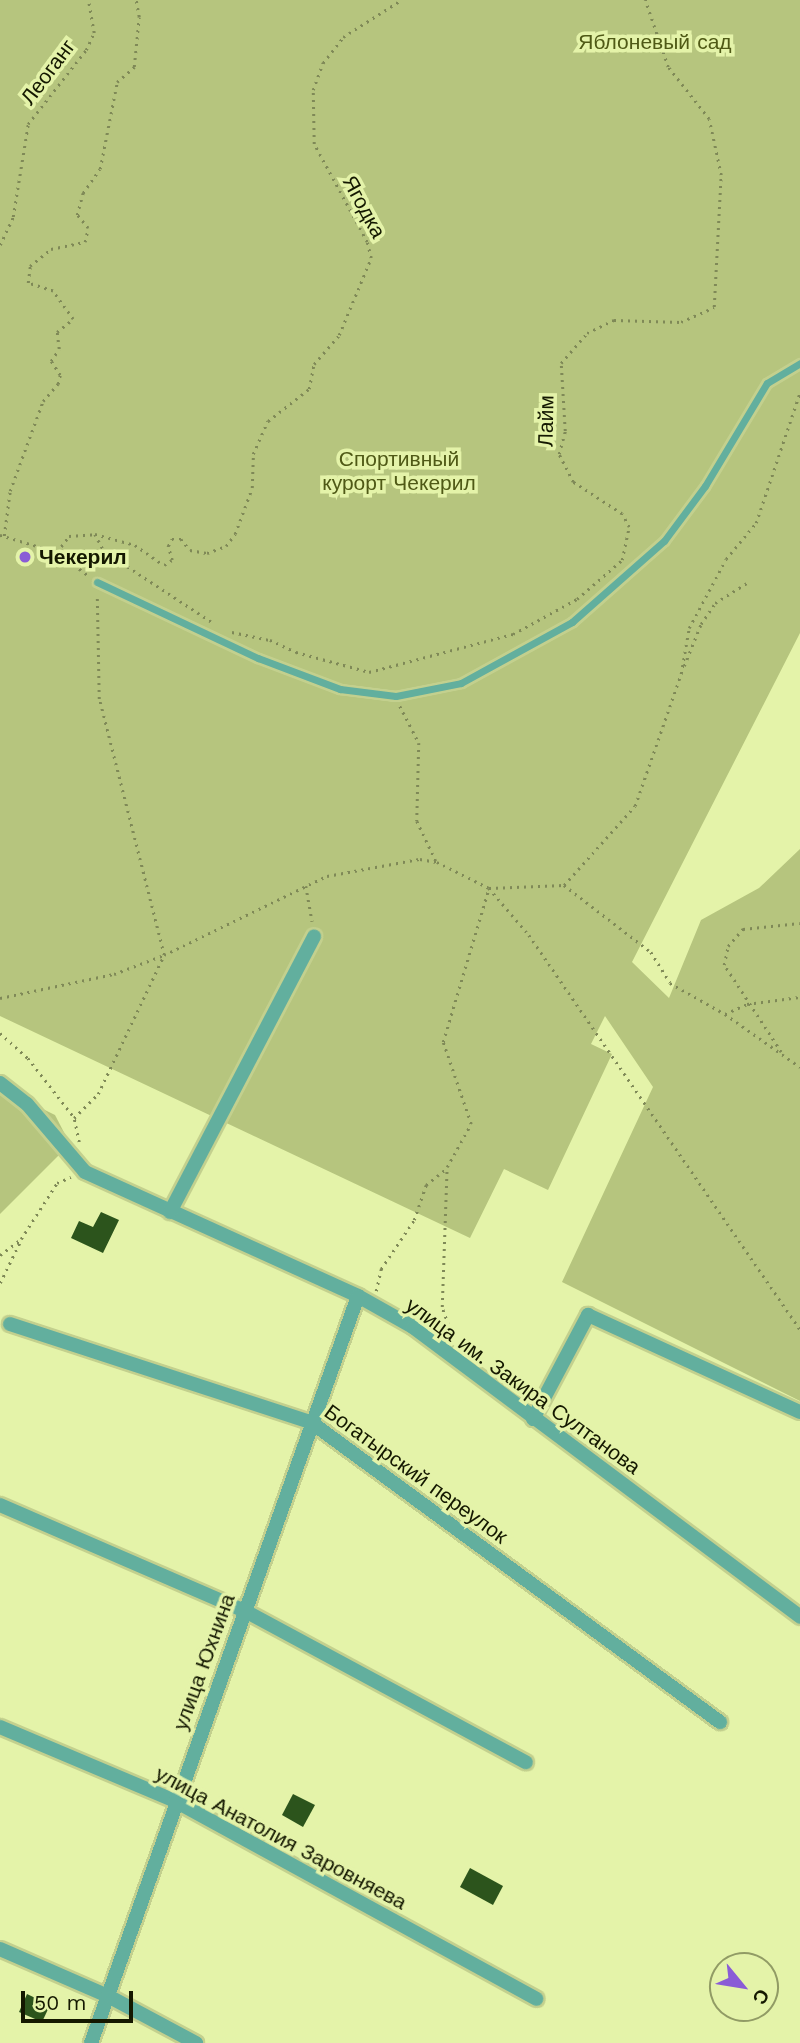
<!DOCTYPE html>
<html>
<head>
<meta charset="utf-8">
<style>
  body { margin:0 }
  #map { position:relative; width:800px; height:2043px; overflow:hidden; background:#e4f3a9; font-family:"Work Sans",sans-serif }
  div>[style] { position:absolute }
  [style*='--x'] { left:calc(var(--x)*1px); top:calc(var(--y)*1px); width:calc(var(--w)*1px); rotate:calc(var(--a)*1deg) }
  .green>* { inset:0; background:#b6c57e }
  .building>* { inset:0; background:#2c541c }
  .path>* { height:2.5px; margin-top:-1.25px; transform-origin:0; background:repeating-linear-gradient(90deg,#7f8957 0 2px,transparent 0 7px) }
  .roads { filter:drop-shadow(2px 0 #c3d08e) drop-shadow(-2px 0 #c3d08e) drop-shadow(0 2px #c3d08e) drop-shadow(0 -2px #c3d08e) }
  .lane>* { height:7px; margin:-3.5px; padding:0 3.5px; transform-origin:3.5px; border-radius:3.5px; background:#62af9e }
  .street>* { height:14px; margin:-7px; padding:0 7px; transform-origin:7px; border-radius:7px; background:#62af9e }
  .dots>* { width:19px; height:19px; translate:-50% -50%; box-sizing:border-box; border:4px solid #e4f3a9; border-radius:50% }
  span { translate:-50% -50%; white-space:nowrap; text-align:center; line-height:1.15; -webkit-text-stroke:7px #e4f3a9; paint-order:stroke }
  .park-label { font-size:21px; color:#4f5916 }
  .street-label { font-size:21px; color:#141800 }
  .poi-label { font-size:21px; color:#141800; font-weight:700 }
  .left { translate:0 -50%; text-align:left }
  .north { position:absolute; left:709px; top:1952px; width:70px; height:70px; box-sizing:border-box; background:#e4f3a9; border:2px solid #919b65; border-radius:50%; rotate:120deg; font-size:19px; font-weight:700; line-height:28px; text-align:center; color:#141800 }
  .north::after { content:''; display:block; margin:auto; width:24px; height:32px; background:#8a5cd6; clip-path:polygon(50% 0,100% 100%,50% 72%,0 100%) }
  .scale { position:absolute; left:21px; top:1991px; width:112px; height:32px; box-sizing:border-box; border:4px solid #141800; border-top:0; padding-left:9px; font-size:21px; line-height:24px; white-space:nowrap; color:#141800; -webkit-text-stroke:5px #e4f3a9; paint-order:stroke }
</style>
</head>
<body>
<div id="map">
  <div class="green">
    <div style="clip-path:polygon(0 0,800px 0,800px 633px,632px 962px,669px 998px,701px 920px,759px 888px,800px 849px,800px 1401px,562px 1282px,653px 1087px,605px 1016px,591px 1044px,612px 1054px,548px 1190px,504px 1169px,470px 1238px,0 1016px)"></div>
    <div style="clip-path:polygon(0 1088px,55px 1115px,70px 1144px,0 1214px)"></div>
  </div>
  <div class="building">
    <div style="clip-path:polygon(101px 1212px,119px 1220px,103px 1253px,71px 1238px,79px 1221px,93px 1227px)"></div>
    <div style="clip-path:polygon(293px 1794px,315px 1805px,303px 1827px,282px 1815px)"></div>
    <div style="clip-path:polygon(470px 1868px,503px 1886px,493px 1905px,460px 1887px)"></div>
    <div style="clip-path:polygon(27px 1994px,50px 2005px,42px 2022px,19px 2012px)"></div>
  </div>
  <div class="path">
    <div style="--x:0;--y:245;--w:31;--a:-65"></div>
    <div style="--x:13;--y:217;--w:94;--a:-80.8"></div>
    <div style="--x:28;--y:124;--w:94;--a:-51.9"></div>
    <div style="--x:86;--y:50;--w:19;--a:-65"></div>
    <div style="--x:94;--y:33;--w:34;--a:-100"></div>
    <div style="--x:95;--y:534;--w:19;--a:62"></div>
    <div style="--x:104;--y:551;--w:131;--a:33.4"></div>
    <div style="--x:0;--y:535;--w:59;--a:16.6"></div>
    <div style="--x:57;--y:552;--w:38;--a:37"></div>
    <div style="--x:4;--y:536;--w:45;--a:-82.4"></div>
    <div style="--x:10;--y:491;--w:96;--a:-69.9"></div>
    <div style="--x:43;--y:401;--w:23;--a:-49"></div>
    <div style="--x:58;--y:384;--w:9;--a:-77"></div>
    <div style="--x:60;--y:375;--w:17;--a:-123"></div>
    <div style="--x:51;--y:361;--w:14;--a:-56"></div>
    <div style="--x:59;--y:349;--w:17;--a:-97"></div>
    <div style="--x:57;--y:332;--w:21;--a:-39"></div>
    <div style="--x:73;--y:319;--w:34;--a:-126"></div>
    <div style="--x:53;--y:291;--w:26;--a:-162"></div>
    <div style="--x:28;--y:283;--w:17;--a:-83"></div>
    <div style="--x:30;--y:266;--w:27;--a:-39"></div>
    <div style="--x:51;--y:249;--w:35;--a:-12"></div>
    <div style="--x:85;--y:242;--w:14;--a:-78"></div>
    <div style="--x:88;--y:228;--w:17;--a:-130"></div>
    <div style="--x:77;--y:215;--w:23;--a:-75"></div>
    <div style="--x:83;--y:193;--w:29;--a:-55"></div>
    <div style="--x:100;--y:169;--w:89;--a:-78.9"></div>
    <div style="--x:117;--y:82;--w:23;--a:-41"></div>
    <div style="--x:134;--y:67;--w:50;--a:-84.3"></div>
    <div style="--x:139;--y:17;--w:17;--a:-100"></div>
    <div style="--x:57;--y:552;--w:20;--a:-53"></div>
    <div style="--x:69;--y:536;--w:26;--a:-4"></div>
    <div style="--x:95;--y:534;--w:41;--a:15.4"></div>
    <div style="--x:135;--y:545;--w:35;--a:35"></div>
    <div style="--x:164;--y:565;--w:9;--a:-32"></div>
    <div style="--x:172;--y:560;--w:15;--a:-106"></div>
    <div style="--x:168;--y:546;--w:8;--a:-60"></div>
    <div style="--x:172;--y:539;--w:9;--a:0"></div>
    <div style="--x:181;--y:539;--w:14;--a:51"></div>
    <div style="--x:190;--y:550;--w:17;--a:10"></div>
    <div style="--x:207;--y:553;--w:20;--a:-20"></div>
    <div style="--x:226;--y:546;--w:15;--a:-53"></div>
    <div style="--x:235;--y:534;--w:49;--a:-69.7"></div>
    <div style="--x:252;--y:488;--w:34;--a:-88"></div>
    <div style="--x:253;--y:454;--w:36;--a:-66"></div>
    <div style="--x:268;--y:421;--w:52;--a:-38"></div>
    <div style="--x:309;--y:389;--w:25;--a:-79"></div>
    <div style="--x:314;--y:364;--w:38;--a:-49"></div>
    <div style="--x:339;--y:335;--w:83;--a:-67.4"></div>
    <div style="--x:371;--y:258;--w:16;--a:-104"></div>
    <div style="--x:367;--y:242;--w:111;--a:-118.4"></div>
    <div style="--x:314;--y:144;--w:54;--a:-91.1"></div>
    <div style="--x:313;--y:90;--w:29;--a:-70"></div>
    <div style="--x:323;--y:63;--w:33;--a:-52"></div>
    <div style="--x:343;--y:37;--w:69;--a:-32.5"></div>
    <div style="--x:232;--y:632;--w:39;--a:12"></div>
    <div style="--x:270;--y:640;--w:29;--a:25"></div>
    <div style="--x:296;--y:652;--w:76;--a:15.3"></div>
    <div style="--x:369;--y:672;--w:149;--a:-14.8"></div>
    <div style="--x:513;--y:634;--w:73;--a:-28.7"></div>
    <div style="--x:577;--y:599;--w:60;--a:-40.9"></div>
    <div style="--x:622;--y:560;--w:34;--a:-78"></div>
    <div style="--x:629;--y:527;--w:15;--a:-118"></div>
    <div style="--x:622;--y:514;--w:59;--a:-146.9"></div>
    <div style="--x:573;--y:482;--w:31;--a:-117"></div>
    <div style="--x:559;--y:454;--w:24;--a:-75"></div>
    <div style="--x:565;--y:431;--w:68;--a:-93.4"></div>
    <div style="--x:561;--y:363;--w:40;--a:-49"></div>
    <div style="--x:587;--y:333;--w:30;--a:-26"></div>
    <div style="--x:614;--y:320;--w:67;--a:1.7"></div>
    <div style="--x:681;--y:322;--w:36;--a:-24"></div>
    <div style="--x:714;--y:307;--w:132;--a:-87"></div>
    <div style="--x:721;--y:175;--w:57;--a:-102.1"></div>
    <div style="--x:709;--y:119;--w:66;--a:-128.3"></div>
    <div style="--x:668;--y:67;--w:71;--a:-108.9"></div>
    <div style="--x:684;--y:666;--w:45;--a:-68"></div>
    <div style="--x:701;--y:624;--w:25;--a:-56"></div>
    <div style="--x:715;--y:603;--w:38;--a:-32"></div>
    <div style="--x:400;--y:706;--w:42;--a:62.8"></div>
    <div style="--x:419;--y:743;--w:78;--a:91.5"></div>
    <div style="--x:417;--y:821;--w:44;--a:64.6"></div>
    <div style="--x:564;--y:885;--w:110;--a:37.6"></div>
    <div style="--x:651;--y:952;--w:36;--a:58"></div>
    <div style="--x:670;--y:983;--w:63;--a:29.4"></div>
    <div style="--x:725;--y:1014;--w:92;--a:35.2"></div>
    <div style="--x:306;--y:886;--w:36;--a:80"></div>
    <div style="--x:489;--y:888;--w:75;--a:-2.3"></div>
    <div style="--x:564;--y:885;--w:106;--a:-48.1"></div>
    <div style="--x:635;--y:806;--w:140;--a:-70.8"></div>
    <div style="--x:681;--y:674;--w:47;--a:-80.1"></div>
    <div style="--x:689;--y:628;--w:78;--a:-61.8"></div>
    <div style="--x:726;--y:559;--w:47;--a:-50.2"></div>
    <div style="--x:756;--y:523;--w:138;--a:-71.4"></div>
    <div style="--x:0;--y:998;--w:116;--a:-11.9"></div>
    <div style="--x:114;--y:974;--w:53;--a:-20.8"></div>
    <div style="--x:164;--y:955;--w:181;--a:-25.9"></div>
    <div style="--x:327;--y:876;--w:95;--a:-10.4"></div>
    <div style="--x:420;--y:859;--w:17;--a:10"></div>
    <div style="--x:437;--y:862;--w:58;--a:26.6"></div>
    <div style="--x:489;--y:888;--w:62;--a:49.6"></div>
    <div style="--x:529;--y:935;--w:478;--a:55.5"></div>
    <div style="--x:725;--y:1014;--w:24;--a:-24"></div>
    <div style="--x:747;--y:1004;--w:53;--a:-7.5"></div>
    <div style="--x:0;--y:1033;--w:38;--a:42"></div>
    <div style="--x:28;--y:1058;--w:75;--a:52.1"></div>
    <div style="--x:781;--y:1052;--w:104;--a:-123.2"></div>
    <div style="--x:724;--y:965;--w:19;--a:-78"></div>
    <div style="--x:728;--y:946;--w:23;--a:-49"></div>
    <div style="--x:743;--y:929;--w:57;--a:-6"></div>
    <div style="--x:79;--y:1142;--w:25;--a:-102"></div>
    <div style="--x:74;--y:1118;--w:34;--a:-45"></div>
    <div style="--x:98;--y:1094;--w:154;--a:-64.6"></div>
    <div style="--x:164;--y:955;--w:264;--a:-104.2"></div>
    <div style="--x:99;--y:699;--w:105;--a:-91.1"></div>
    <div style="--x:0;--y:1255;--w:26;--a:-37"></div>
    <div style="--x:21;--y:1239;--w:67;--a:-57.3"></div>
    <div style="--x:57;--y:1183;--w:15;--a:-23"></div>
    <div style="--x:0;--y:1283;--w:46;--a:-64"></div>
    <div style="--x:376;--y:1291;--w:23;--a:-77"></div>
    <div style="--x:381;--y:1269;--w:59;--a:-56"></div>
    <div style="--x:414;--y:1220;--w:37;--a:-71"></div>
    <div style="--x:426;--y:1185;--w:26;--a:-39"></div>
    <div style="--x:453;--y:1338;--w:33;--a:-110"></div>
    <div style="--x:442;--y:1307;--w:140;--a:-88"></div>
    <div style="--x:447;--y:1167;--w:49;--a:-60.8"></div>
    <div style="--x:471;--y:1124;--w:87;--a:-108.9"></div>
    <div style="--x:443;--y:1042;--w:161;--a:-73.4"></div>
  </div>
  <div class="roads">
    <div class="lane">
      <div style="--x:97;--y:582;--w:178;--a:25.3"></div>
      <div style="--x:258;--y:658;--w:88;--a:20.7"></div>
      <div style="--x:340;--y:689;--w:56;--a:7.1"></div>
      <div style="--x:396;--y:696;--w:66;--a:-11.3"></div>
      <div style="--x:461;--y:683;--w:127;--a:-28.8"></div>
      <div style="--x:572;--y:622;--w:123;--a:-41.4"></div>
      <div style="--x:664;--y:541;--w:69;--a:-53.3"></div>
      <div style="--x:705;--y:486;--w:120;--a:-59"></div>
      <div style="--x:767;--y:383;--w:39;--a:-31"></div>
    </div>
    <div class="street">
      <div style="--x:0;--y:1083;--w:34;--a:38"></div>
      <div style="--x:27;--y:1104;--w:89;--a:49.5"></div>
      <div style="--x:85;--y:1172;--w:300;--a:24.4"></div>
      <div style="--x:358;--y:1296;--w:63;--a:29.4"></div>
      <div style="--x:413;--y:1327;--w:484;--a:36.8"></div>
      <div style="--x:170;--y:1212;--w:311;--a:-62.4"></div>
      <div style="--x:10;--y:1324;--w:318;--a:18.1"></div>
      <div style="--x:312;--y:1423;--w:506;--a:36.24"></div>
      <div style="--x:533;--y:1419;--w:118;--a:-62.1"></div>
      <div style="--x:588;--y:1315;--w:233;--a:24.6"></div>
      <div style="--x:0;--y:1505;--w:267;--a:23.4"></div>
      <div style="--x:245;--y:1611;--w:319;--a:28.3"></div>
      <div style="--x:0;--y:1727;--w:190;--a:22.9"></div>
      <div style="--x:175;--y:1801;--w:412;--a:28.7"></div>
      <div style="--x:0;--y:1949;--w:118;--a:23.5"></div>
      <div style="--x:108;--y:1996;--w:100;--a:28.1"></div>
      <div style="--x:91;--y:2043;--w:793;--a:-70.33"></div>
    </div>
  </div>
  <div class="dots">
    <div style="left:25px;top:557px;background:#8a5cd6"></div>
  </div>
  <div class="park-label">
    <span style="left:655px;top:42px">Яблоневый сад</span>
    <span style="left:399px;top:471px">Спортивный<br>курорт Чекерил</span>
  </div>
  <div class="street-label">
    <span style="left:48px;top:72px;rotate:-53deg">Леоганг</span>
    <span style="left:364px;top:207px;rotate:62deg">Ягодка</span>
    <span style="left:546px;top:421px;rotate:-89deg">Лайм</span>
    <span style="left:523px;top:1386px;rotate:36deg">улица им. Закира Султанова</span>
    <span style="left:416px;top:1474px;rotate:36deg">Богатырский переулок</span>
    <span style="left:204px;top:1662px;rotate:-70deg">улица Юхнина</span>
    <span style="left:281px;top:1838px;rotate:28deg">улица Анатолия Заровняева</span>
  </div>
  <div class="poi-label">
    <span class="left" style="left:39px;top:557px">Чекерил</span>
  </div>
  <div class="north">С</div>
  <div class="scale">50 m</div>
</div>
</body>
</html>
